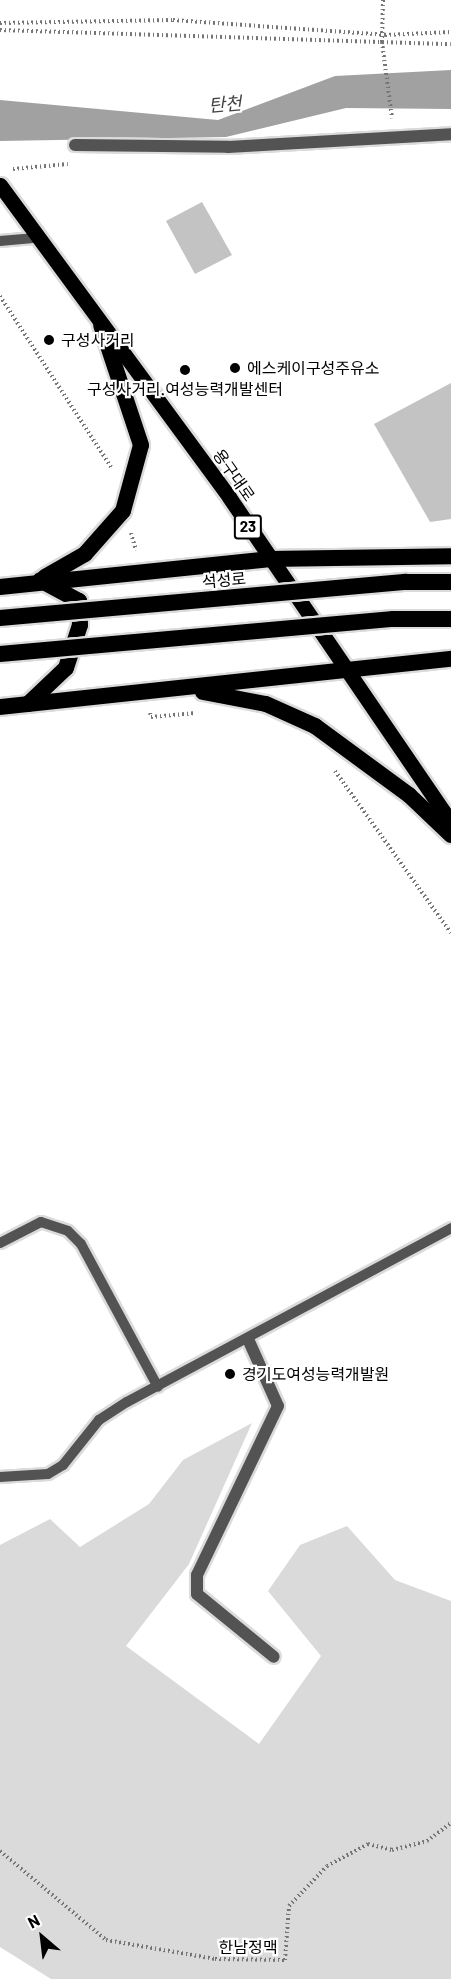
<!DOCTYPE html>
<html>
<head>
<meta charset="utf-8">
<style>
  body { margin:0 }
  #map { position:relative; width:451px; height:1979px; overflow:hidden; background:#fff; font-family:Barlow,"Noto Sans KR",sans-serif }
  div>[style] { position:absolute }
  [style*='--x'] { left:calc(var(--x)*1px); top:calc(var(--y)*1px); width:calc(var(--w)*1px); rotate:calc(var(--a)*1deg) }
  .green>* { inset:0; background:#dadada }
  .water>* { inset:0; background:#a1a1a1 }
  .building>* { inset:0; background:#c3c3c3 }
  .path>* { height:4px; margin-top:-2px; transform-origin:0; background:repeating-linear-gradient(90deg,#757575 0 1.5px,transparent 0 4.5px) }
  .roads { filter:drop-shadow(2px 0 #dbdbdb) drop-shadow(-2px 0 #dbdbdb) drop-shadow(0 2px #dbdbdb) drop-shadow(0 -2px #dbdbdb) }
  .service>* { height:10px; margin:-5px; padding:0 5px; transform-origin:5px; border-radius:5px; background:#535353 }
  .minor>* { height:12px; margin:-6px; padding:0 6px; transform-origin:6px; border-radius:6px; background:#535353 }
  .primary>* { height:15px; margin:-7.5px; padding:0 7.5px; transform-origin:7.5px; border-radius:7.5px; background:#000 }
  .trunk>* { height:16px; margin:-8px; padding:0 8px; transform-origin:8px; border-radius:8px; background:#000 }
  .bridges { filter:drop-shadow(2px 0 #dbdbdb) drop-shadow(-2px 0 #dbdbdb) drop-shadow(0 2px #dbdbdb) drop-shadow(0 -2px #dbdbdb) }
  .trunk-bridge>* { height:16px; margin:-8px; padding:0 8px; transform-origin:8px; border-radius:8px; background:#000 }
  .dots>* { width:16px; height:16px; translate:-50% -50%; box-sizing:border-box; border:3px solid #fff; border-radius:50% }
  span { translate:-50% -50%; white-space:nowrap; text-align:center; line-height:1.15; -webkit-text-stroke:4.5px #fff; paint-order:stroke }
  .shield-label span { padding:2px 4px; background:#fff; border:2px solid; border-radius:4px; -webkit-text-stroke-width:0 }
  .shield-label { font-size:15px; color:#000; font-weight:700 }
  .poi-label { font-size:16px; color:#000 }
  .left { translate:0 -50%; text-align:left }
  .street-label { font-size:16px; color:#000 }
  .water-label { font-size:18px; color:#424242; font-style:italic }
  .north { position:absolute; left:12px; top:1907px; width:60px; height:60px; -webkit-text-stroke:4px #fff; paint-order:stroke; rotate:332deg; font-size:16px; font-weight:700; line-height:24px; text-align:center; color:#000 }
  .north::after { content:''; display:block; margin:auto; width:21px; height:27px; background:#000; clip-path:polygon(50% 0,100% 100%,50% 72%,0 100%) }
</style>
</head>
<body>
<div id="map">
  <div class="green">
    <div style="clip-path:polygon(252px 1423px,189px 1564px,126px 1646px,259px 1744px,321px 1656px,268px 1591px,300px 1545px,347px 1526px,395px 1580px,451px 1601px,451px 1979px,51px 1979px,0 1947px,0 1545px,50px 1519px,80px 1547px,149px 1504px,183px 1460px)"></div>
  </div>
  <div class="water">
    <div style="clip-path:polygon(451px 70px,451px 109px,346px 108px,226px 137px,0 141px,0 100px,218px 120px,335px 76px)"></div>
  </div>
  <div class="building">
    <div style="clip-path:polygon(202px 202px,232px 255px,195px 274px,166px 221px)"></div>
    <div style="clip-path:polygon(451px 383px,451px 519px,430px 522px,374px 424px)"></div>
  </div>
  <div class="path">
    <div style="--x:383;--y:0;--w:42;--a:91.4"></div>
    <div style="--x:382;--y:42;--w:77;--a:82.5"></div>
    <div style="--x:0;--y:23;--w:173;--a:-1"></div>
    <div style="--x:173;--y:20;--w:213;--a:4"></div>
    <div style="--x:385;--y:35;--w:66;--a:-2.6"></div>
    <div style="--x:0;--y:30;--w:451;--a:1.8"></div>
    <div style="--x:13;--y:169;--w:55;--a:-5.2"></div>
    <div style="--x:0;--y:296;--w:204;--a:57"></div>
    <div style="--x:131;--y:533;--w:18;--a:74"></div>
    <div style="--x:150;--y:713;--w:4;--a:76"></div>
    <div style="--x:151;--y:717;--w:45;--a:-5.1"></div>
    <div style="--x:335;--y:771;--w:199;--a:54.4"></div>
    <div style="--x:0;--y:1851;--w:138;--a:40"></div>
    <div style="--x:106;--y:1940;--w:111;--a:9.9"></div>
    <div style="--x:215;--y:1959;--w:70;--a:0.8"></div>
    <div style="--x:285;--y:1960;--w:54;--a:-85.8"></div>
    <div style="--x:289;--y:1906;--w:55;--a:-46.5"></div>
    <div style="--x:327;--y:1866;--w:47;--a:-28.2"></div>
    <div style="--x:368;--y:1844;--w:25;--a:14"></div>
    <div style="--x:392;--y:1850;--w:36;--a:-14"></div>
    <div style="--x:427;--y:1841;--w:30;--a:-37"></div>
  </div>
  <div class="roads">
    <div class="service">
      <div style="--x:0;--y:241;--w:36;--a:-5"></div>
      <div style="--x:0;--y:1243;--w:46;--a:-27.1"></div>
      <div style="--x:41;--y:1222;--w:28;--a:18"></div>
      <div style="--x:68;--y:1231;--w:18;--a:45"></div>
      <div style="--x:81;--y:1244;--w:162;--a:61.7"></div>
      <div style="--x:0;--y:1477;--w:48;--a:-3.6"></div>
      <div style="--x:48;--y:1474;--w:17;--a:-31"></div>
      <div style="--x:63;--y:1465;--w:58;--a:-51.3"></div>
      <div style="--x:99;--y:1420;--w:33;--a:-33"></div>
      <div style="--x:127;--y:1402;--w:368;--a:-28.2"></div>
    </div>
    <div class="minor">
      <div style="--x:75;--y:145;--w:153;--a:0.7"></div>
      <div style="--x:228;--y:147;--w:223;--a:-3.3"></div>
      <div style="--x:248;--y:1339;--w:73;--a:65.9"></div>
      <div style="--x:278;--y:1406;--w:187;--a:115.6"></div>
      <div style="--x:197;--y:1575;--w:19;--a:90"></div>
      <div style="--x:197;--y:1594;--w:99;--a:39.3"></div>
    </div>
    <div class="primary">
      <div style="--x:0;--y:185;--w:387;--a:53.7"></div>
      <div style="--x:229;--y:497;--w:394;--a:55.7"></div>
    </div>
    <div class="trunk">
      <div style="--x:45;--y:577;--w:46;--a:-29.9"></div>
      <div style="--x:85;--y:554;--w:57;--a:-48.5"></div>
      <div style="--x:123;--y:511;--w:68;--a:-74.7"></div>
      <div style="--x:141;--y:445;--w:126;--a:-108.4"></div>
      <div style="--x:0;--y:587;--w:270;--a:-5.9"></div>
      <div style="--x:269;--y:559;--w:182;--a:-0.9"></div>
      <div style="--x:203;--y:692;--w:64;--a:10.8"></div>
      <div style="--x:266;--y:704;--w:54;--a:24.2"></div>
      <div style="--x:315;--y:726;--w:117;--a:36.3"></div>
      <div style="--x:409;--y:795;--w:58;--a:43.6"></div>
      <div style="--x:28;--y:704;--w:52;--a:-43.5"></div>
      <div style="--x:66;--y:668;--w:45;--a:-72"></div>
      <div style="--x:80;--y:625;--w:24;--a:-92"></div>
      <div style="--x:79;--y:601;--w:44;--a:-151.7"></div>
      <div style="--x:0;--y:707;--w:454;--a:-6.1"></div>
    </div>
  </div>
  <div class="bridges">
    <div class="trunk-bridge">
      <div style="--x:0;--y:618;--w:408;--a:-5.1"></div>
      <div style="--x:406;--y:582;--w:45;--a:0"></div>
      <div style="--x:0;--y:654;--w:395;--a:-5.1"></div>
      <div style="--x:393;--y:619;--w:58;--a:0"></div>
    </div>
  </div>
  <div class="dots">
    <div style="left:49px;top:340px;background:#000"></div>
    <div style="left:235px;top:368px;background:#000"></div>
    <div style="left:185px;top:370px;background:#000"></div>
    <div style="left:230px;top:1374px;background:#000"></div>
  </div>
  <div class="shield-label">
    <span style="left:248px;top:527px">23</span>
  </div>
  <div class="poi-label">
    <span class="left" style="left:61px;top:340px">구성사거리</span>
    <span class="left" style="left:247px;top:368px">에스케이구성주유소</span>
    <span style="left:185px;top:389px">구성사거리.여성능력개발센터</span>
    <span class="left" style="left:242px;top:1374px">경기도여성능력개발원</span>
  </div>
  <div class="street-label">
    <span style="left:234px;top:475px;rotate:55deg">용구대로</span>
    <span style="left:224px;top:580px;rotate:-5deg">석성로</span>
    <span style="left:248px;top:1947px">한남정맥</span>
  </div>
  <div class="water-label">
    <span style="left:225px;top:104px;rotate:-5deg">탄천</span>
  </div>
  <div class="north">N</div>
</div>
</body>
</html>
